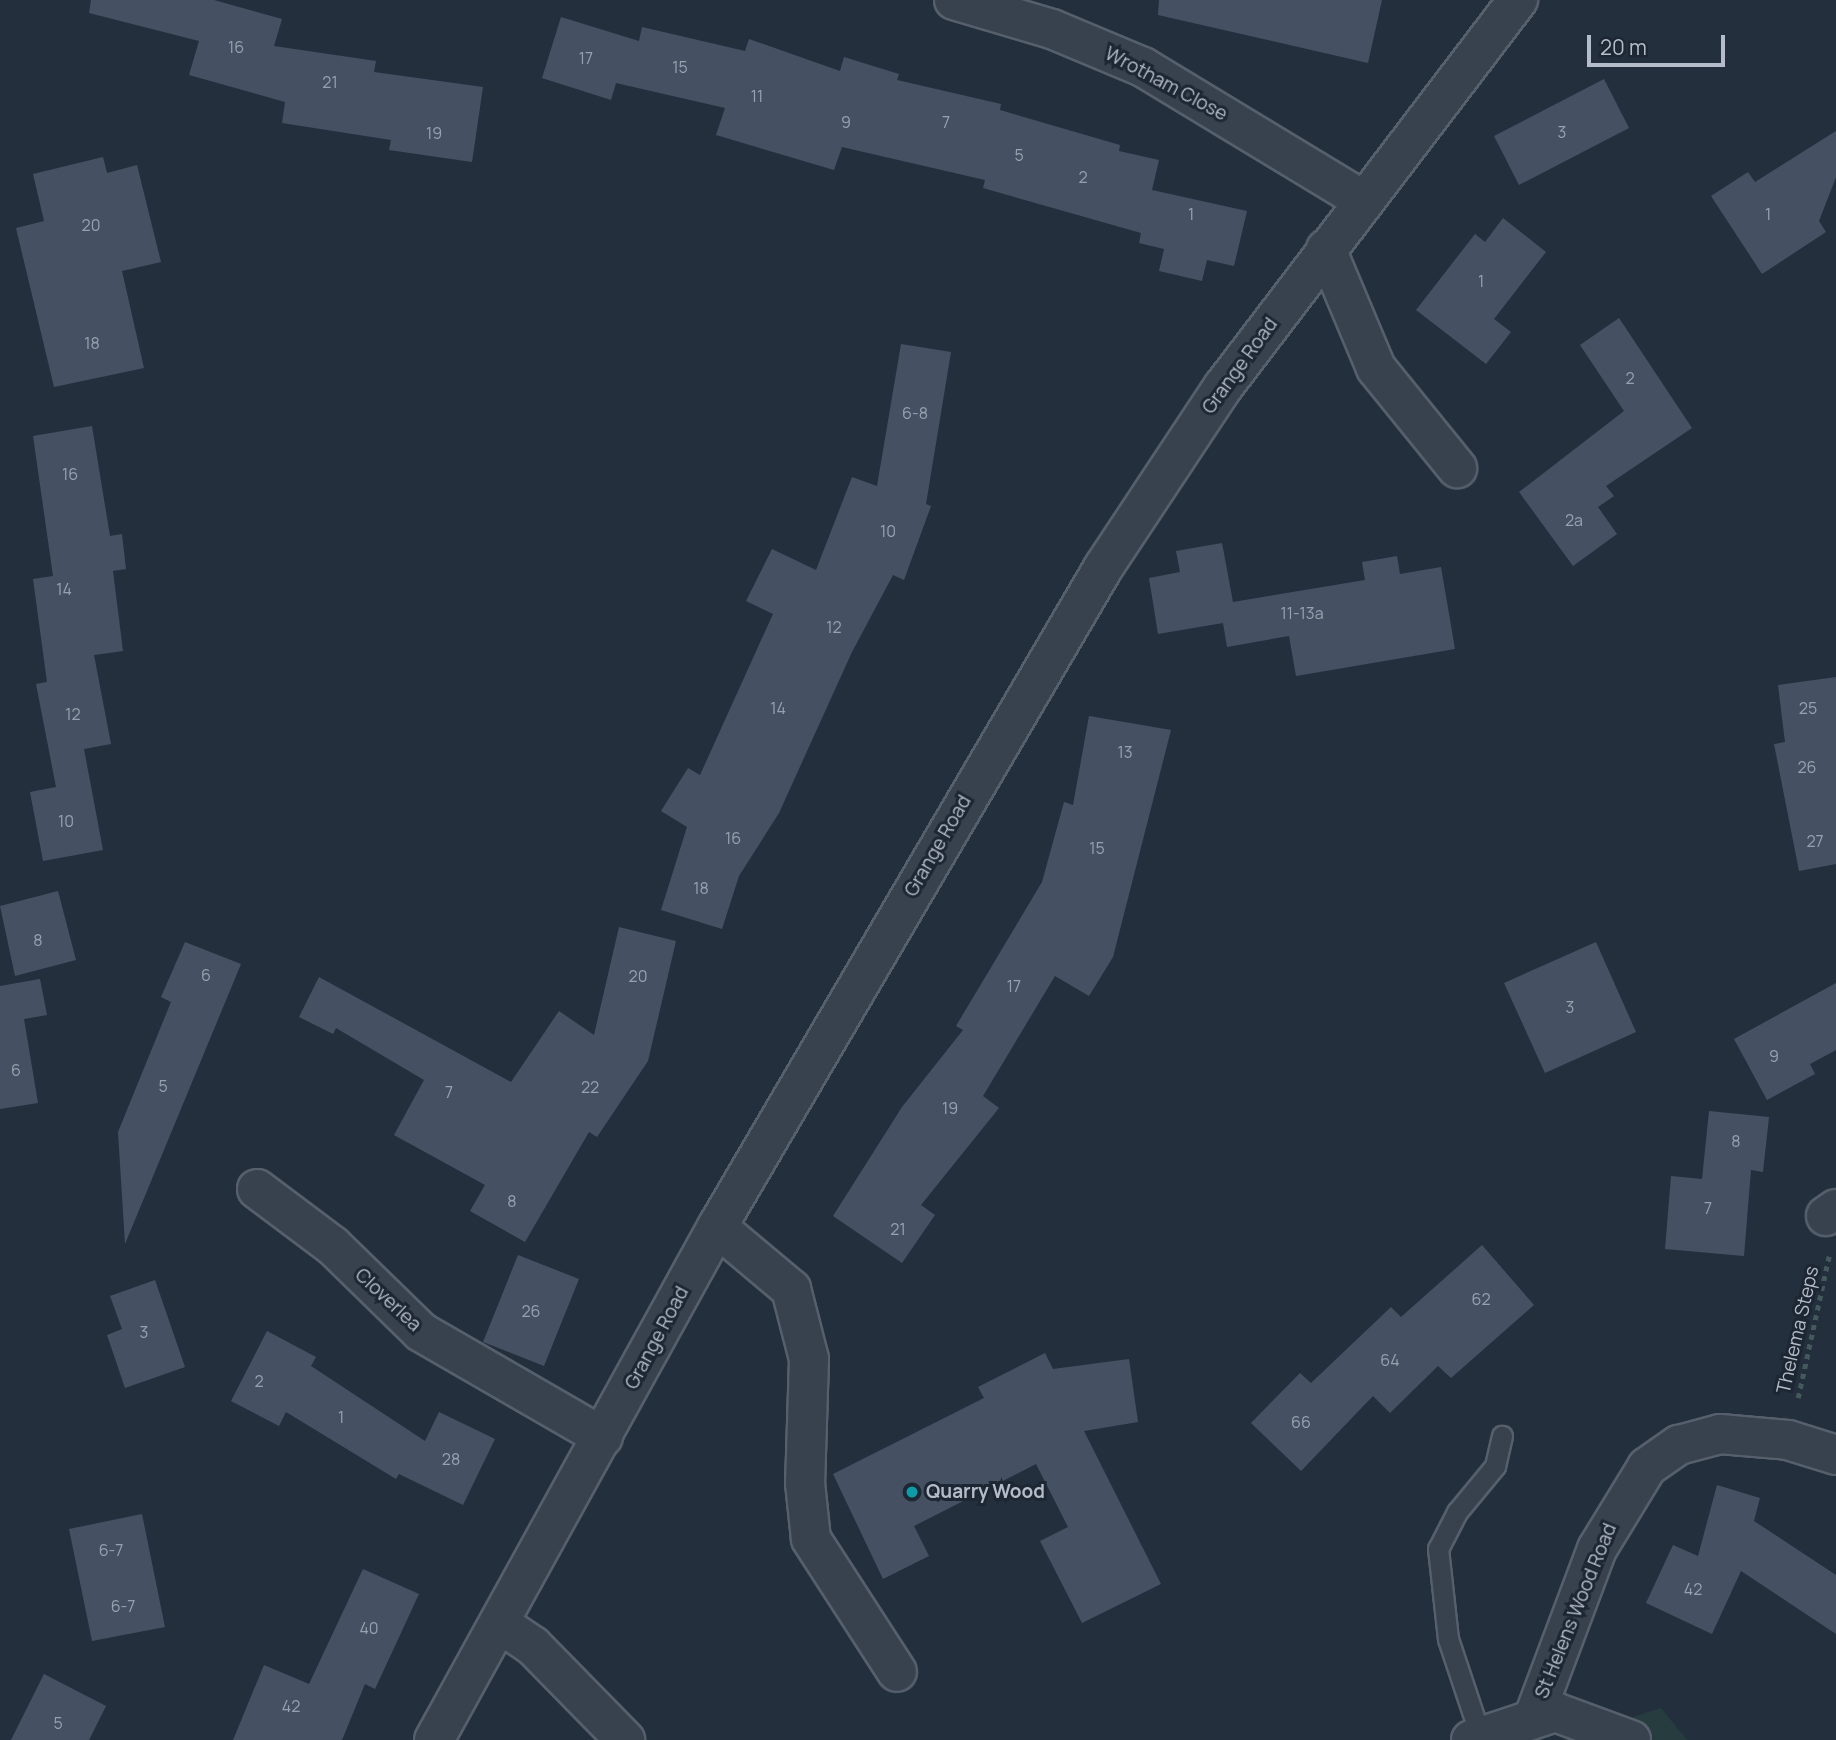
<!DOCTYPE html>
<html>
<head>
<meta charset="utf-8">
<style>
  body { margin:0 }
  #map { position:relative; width:1836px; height:1740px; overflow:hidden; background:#242f3e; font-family:Manrope,sans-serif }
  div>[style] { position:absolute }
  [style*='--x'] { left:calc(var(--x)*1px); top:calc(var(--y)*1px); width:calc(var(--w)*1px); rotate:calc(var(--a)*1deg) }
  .green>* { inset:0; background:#263c3f }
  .building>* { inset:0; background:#455162 }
  .path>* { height:4.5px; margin-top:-2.25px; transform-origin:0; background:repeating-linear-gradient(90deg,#44595c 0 5px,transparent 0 10px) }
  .roads { filter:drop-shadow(2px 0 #565f6c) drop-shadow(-2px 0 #565f6c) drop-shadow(0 2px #565f6c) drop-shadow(0 -2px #565f6c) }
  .lane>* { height:19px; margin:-9.5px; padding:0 9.5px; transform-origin:9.5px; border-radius:9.5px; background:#38414e }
  .street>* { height:38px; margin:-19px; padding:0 19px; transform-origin:19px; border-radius:19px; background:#38414e }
  .dots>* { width:19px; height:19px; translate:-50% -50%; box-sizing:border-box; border:4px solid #1d2633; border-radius:50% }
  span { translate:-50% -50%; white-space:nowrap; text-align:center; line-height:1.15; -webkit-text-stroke:6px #1d2633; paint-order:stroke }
  .number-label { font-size:16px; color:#98a1af }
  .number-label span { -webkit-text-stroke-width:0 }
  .street-label { font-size:19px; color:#b4bcc9 }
  .poi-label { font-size:19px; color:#b4bcc9; font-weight:700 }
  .left { translate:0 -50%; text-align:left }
  .scale { position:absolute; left:1587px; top:35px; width:138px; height:32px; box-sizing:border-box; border:4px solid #b4bcc9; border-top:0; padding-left:9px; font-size:21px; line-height:24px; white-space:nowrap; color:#b4bcc9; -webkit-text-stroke:5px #1d2633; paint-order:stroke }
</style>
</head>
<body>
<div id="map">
  <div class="green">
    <div style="clip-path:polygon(1661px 1708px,1687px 1740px,1561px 1740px)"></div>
  </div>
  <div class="building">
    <div style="clip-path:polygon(91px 0,214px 0,282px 19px,274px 46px,376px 61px,374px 72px,483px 87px,472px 162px,389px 150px,391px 140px,282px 123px,285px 102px,189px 75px,199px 41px,89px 13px)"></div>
    <div style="clip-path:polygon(1159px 0,1382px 0,1368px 63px,1158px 15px)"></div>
    <div style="clip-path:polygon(561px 17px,639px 41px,642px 27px,745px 51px,749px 39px,840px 71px,844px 57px,899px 74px,897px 80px,1001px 104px,1000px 110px,1120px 145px,1119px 151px,1159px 160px,1152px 190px,1247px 211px,1234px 266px,1207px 260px,1202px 281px,1159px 271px,1164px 249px,1139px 243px,1141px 233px,983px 188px,985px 180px,842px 147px,834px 170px,716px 135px,725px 108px,616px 83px,611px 100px,542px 78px)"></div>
    <div style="clip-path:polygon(1604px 79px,1629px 128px,1519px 185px,1494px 136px)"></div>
    <div style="clip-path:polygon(1836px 131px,1836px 177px,1819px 221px,1826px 232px,1762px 274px,1711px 196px,1748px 172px,1755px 182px)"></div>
    <div style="clip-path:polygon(103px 157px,107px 173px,137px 165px,161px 262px,122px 271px,144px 368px,54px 387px,16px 228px,44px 221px,33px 174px)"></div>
    <div style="clip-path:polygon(1503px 218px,1546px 252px,1494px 319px,1511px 332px,1486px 364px,1416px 310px,1475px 234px,1485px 242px)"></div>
    <div style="clip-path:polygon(1619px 318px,1692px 428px,1606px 486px,1614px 496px,1598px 507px,1617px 534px,1573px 566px,1519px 492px,1624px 411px,1580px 345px)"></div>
    <div style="clip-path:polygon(901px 344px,951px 352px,926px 504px,931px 506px,904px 580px,893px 575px,852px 652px,779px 813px,739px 876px,722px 929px,661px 910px,687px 827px,661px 811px,688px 768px,700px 775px,773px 614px,746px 601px,772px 549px,816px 570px,852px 477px,877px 486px)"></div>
    <div style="clip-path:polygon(92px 426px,110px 536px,122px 534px,126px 569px,113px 571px,123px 651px,94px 655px,111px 744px,84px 749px,103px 850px,43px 861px,30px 792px,56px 787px,36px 684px,47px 682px,33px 579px,53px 576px,33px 436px)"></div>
    <div style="clip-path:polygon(1222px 543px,1233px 602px,1365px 580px,1362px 562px,1397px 556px,1400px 574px,1441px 567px,1455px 649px,1296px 676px,1289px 636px,1227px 647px,1223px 623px,1158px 634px,1149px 578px,1180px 572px,1176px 551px)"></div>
    <div style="clip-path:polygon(1836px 677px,1836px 864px,1799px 871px,1774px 744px,1785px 742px,1778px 685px)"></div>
    <div style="clip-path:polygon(1089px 716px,1171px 730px,1113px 957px,1089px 996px,1055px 976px,983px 1096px,999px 1108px,921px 1205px,935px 1215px,902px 1263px,833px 1216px,902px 1107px,963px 1030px,956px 1026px,1042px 882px,1064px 802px,1073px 805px)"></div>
    <div style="clip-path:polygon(58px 891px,76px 960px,15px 976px,0 906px)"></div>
    <div style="clip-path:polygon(619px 927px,676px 941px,648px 1061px,597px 1137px,589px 1132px,525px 1242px,470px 1211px,485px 1185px,394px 1135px,424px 1080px,336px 1028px,333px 1034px,299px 1017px,319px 977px,511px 1082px,559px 1011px,594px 1035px)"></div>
    <div style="clip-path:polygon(185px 942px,241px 964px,125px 1244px,118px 1132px,171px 1002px,161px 997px)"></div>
    <div style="clip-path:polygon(1596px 942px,1636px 1032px,1545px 1073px,1504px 983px)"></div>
    <div style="clip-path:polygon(40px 979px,47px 1015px,24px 1019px,38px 1103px,0 1109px,0 986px)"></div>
    <div style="clip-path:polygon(1836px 983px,1836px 1050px,1810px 1064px,1815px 1074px,1767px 1100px,1734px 1039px)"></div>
    <div style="clip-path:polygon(1709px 1111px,1769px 1117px,1763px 1172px,1751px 1170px,1744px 1256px,1665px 1249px,1671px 1176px,1702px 1179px)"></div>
    <div style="clip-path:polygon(1482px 1245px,1534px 1305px,1451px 1378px,1438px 1366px,1390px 1413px,1373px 1396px,1301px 1471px,1251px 1423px,1300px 1373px,1311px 1383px,1391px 1307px,1401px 1317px)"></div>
    <div style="clip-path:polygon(518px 1255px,579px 1279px,544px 1366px,483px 1342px)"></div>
    <div style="clip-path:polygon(155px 1280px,185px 1367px,125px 1388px,107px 1335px,122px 1329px,110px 1296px)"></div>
    <div style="clip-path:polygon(267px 1331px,316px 1357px,311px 1366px,425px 1441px,439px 1412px,495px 1439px,463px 1505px,399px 1474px,396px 1479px,286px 1412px,279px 1426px,231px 1401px)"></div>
    <div style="clip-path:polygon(1045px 1353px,1053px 1369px,1129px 1359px,1138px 1422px,1084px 1431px,1161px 1584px,1082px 1623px,1040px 1541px,1068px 1527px,1036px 1464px,914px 1526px,929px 1556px,883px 1579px,833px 1474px,984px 1398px,978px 1387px)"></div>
    <div style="clip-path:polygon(1717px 1485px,1760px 1498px,1754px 1521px,1836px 1575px,1836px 1634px,1741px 1571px,1712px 1634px,1646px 1603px,1673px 1545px,1698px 1556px)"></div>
    <div style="clip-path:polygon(142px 1514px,165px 1627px,92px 1641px,69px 1529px)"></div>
    <div style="clip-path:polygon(363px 1569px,419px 1594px,375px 1689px,365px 1684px,342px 1740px,233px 1740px,264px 1665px,309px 1684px)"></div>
    <div style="clip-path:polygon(44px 1674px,106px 1706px,89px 1740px,11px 1740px)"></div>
  </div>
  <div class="path">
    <div style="--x:1798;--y:1398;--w:145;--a:-77.7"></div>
  </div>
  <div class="roads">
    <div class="lane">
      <div style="--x:1480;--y:1735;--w:101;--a:-108.4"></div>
      <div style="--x:1448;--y:1639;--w:91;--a:-96.3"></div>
      <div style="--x:1438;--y:1549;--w:42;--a:-62.8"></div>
      <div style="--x:1457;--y:1512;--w:60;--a:-50.4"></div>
      <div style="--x:1495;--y:1466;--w:31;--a:-77"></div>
    </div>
    <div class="street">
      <div style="--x:954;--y:0;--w:102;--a:16.5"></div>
      <div style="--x:1052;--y:29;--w:99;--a:22.7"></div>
      <div style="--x:1143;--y:67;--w:257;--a:31.2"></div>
      <div style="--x:1326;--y:249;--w:129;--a:67.2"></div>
      <div style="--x:1376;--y:368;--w:129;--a:51"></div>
      <div style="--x:257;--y:1189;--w:95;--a:36.9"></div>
      <div style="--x:333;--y:1246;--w:123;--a:44.3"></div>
      <div style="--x:421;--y:1332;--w:210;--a:30"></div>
      <div style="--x:1826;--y:1216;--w:12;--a:-35"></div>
      <div style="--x:717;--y:1227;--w:97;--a:40"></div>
      <div style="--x:791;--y:1289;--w:72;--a:75.6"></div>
      <div style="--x:809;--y:1359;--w:124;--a:91.8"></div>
      <div style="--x:805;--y:1483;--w:56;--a:83.9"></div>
      <div style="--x:811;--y:1539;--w:158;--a:57.1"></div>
      <div style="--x:499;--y:1623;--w:41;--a:34.1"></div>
      <div style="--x:533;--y:1646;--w:132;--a:45.6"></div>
      <div style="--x:1535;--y:1714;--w:176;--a:-69.4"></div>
      <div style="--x:1597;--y:1549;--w:96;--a:-58.6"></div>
      <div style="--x:1647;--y:1467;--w:39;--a:-35"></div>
      <div style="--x:1679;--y:1445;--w:42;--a:-15"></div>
      <div style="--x:1720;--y:1434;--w:68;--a:5"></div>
      <div style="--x:1788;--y:1440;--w:50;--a:17.4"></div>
      <div style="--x:434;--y:1740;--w:586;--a:-61.12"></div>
      <div style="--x:717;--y:1227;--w:764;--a:-59.64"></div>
      <div style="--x:1103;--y:568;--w:217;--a:-56.5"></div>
      <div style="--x:1223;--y:387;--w:487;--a:-52.7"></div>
      <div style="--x:1471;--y:1740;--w:89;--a:-18.4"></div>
      <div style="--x:1555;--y:1712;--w:81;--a:20.2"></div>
    </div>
  </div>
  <div class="dots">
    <div style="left:912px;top:1492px;background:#0f9aa8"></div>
  </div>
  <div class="number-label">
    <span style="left:236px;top:47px">16</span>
    <span style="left:586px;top:58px">17</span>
    <span style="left:680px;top:67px">15</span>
    <span style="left:330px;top:82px">21</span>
    <span style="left:757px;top:96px">11</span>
    <span style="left:846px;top:122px">9</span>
    <span style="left:946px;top:122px">7</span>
    <span style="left:1562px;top:132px">3</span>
    <span style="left:434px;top:133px">19</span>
    <span style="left:1019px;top:155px">5</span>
    <span style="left:1083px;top:177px">2</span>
    <span style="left:1191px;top:214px">1</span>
    <span style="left:1768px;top:214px">1</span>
    <span style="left:91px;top:225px">20</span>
    <span style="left:1481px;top:281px">1</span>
    <span style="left:92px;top:343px">18</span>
    <span style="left:1630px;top:378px">2</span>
    <span style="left:915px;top:413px">6-8</span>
    <span style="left:70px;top:474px">16</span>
    <span style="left:1574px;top:520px">2a</span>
    <span style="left:888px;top:531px">10</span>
    <span style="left:64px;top:589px">14</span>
    <span style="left:1302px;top:613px">11-13a</span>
    <span style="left:834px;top:627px">12</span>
    <span style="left:778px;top:708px">14</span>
    <span style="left:1808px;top:708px">25</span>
    <span style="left:73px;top:714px">12</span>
    <span style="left:1125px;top:752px">13</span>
    <span style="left:1807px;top:767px">26</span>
    <span style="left:66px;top:821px">10</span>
    <span style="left:733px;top:838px">16</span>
    <span style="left:1815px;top:841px">27</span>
    <span style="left:1097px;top:848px">15</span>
    <span style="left:701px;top:888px">18</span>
    <span style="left:38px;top:940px">8</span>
    <span style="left:206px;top:975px">6</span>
    <span style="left:638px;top:976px">20</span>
    <span style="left:1014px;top:986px">17</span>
    <span style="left:1570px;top:1007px">3</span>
    <span style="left:1774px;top:1056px">9</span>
    <span style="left:16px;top:1070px">6</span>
    <span style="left:163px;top:1086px">5</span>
    <span style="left:590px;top:1087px">22</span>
    <span style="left:449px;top:1092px">7</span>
    <span style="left:950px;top:1108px">19</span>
    <span style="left:1736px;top:1141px">8</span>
    <span style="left:512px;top:1201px">8</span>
    <span style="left:1708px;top:1208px">7</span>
    <span style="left:898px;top:1229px">21</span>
    <span style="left:1481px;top:1299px">62</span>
    <span style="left:531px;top:1311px">26</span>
    <span style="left:144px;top:1332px">3</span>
    <span style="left:1390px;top:1360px">64</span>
    <span style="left:259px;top:1381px">2</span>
    <span style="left:341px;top:1417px">1</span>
    <span style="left:1301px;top:1422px">66</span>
    <span style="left:451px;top:1459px">28</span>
    <span style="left:111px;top:1550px">6-7</span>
    <span style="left:1693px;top:1589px">42</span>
    <span style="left:123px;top:1606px">6-7</span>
    <span style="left:369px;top:1628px">40</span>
    <span style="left:291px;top:1706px">42</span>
    <span style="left:58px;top:1723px">5</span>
  </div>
  <div class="street-label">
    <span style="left:1166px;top:84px;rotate:28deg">Wrotham Close</span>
    <span style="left:1240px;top:366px;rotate:-54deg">Grange Road</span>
    <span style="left:938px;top:846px;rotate:-60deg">Grange Road</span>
    <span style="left:388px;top:1300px;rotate:43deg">Cloverlea</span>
    <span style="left:1798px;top:1330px;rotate:-77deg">Thelema Steps</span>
    <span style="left:657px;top:1338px;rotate:-62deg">Grange Road</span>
    <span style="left:1576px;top:1611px;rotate:-68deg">St Helens Wood Road</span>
  </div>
  <div class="poi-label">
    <span class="left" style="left:926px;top:1492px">Quarry Wood</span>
  </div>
  <div class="scale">20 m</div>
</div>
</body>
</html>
